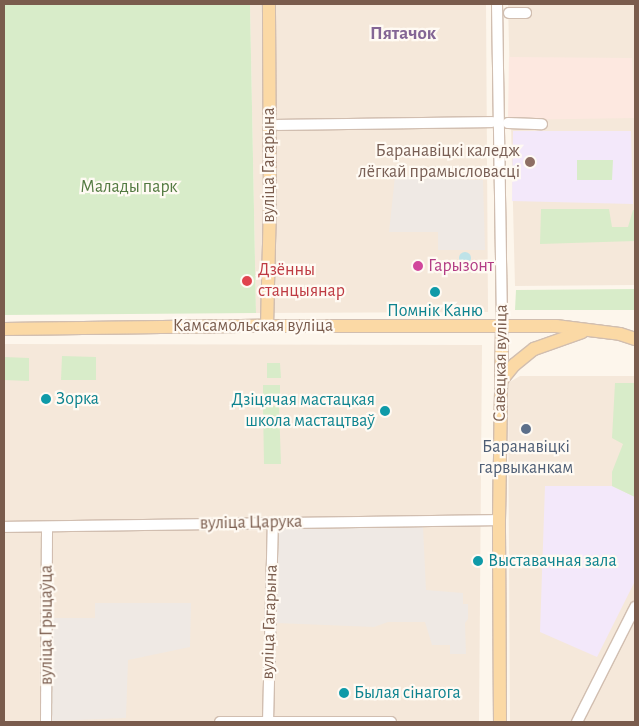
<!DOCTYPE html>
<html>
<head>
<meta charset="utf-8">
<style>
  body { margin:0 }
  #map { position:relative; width:639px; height:726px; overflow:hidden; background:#fdf6ec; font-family:"Alegreya Sans",sans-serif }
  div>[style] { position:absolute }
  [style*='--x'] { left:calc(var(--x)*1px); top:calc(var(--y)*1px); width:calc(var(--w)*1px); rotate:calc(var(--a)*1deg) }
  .residential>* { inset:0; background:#f5e8da }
  .commercial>* { inset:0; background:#fde8e0 }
  .industrial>* { inset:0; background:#efe9e4 }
  .education>* { inset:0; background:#f3e8fa }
  .green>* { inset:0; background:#d8ecc9 }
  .water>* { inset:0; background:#bfe3e8 }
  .round { border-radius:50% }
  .roads { filter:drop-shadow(1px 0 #d1beb0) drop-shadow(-1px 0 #d1beb0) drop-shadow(0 1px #d1beb0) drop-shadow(0 -1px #d1beb0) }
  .minor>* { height:10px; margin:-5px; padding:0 5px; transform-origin:5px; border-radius:5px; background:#fff }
  .major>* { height:12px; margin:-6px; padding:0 6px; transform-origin:6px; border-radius:6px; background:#fbd9a5 }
  .dots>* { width:14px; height:14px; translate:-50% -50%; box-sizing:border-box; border:2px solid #fffaf3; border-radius:50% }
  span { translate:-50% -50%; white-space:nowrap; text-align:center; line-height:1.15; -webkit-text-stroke:4.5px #fffaf3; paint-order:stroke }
  .education-label { font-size:18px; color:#785e54 }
  .right { translate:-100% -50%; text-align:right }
  .street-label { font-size:18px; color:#7a5c4d }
  .park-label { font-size:18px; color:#537a41 }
  .hotel-label { font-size:18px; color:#b23c85 }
  .left { translate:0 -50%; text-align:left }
  .health-label { font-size:18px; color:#be3a42 }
  .culture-label { font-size:18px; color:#0d838f }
  .service-label { font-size:18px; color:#4e5e75 }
  .neighbourhood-label { font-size:19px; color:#846695; font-weight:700 }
  .frame { position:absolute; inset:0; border:5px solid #7a5c4d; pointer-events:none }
</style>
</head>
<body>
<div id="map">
  <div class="residential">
    <div style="clip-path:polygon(250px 4px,486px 4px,488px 312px,256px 313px)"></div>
    <div style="clip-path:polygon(508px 4px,635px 4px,635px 285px,515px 286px)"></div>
    <div style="clip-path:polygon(4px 344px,482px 345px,479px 722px,4px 722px)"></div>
    <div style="clip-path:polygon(520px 376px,635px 376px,635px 722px,510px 722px,508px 383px)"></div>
  </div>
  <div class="commercial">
    <div style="clip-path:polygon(509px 57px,632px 58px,635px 118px,508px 120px)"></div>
  </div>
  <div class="industrial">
    <div style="clip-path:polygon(395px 176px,483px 180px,485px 250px,438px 250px,438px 232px,389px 232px)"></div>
    <div style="clip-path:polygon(423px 527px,426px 590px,463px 593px,463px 604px,468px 604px,468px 619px,465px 623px,466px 654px,450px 654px,450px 645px,432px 645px,425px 622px,388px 622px,374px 627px,276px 623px,278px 529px)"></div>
    <div style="clip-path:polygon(95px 603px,191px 603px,190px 647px,128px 660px,126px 718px,51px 721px,52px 618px,95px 618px)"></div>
  </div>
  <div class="education">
    <div style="clip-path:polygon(513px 131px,631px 131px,633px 204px,512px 201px)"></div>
    <div style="clip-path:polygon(545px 486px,612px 486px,635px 497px,635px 581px,597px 657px,540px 632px)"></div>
  </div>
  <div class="green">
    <div style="clip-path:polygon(4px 4px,250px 4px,256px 313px,4px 315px)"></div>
    <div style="clip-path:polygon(577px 160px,613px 160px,612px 180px,577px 180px)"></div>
    <div style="clip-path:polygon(541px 209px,609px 209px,612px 227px,628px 227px,633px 210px,635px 210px,635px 241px,540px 244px)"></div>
    <div style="clip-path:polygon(635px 289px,635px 310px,515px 310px,516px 290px)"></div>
    <div style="clip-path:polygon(62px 356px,96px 357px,96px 380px,61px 380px)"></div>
    <div style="clip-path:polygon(4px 357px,29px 358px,29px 381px,4px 380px)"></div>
    <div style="clip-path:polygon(267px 363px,280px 363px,281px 378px,267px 378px)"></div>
    <div style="clip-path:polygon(615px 383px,635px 383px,635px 497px,612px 486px,612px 472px,623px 444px,612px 438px)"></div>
    <div style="clip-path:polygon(263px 385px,280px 385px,280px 401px,263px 401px)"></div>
    <div style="clip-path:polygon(263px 406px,279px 406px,281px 464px,264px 464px)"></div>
  </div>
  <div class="water">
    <div class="round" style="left:459px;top:252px;width:12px;height:12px"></div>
  </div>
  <div class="roads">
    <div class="minor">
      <div style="--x:497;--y:4;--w:323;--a:89.1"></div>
      <div style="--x:509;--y:13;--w:17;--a:0"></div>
      <div style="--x:508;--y:123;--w:34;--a:2"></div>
      <div style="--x:278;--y:125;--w:214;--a:-0.8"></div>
      <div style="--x:4;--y:527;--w:495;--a:-0.8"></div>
      <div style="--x:46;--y:722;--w:195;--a:-89.7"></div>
      <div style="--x:220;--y:722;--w:171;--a:0"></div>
      <div style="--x:268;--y:722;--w:199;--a:-88.6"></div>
      <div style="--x:577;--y:722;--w:129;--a:-63.2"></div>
    </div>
    <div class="major">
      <div style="--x:267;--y:326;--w:122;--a:-88.6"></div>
      <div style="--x:270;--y:204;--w:200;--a:-90.3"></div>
      <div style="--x:4;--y:329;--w:256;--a:-0.7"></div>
      <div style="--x:260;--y:326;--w:296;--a:0"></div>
      <div style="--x:556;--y:326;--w:64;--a:7.1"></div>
      <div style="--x:620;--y:334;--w:16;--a:18"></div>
      <div style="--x:501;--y:381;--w:21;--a:-51"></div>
      <div style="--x:514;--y:365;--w:26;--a:-39"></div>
      <div style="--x:534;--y:349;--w:51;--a:-19.5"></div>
      <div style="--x:500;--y:722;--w:202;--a:-90.3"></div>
      <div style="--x:499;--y:520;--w:193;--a:-89.1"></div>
    </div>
  </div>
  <div class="dots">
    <div style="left:530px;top:162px;background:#8d6e63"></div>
    <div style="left:418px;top:266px;background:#d1479c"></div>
    <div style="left:247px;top:281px;background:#e0444e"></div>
    <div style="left:435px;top:292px;background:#0f9aa8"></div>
    <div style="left:46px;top:399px;background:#0f9aa8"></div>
    <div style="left:385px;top:411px;background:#0f9aa8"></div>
    <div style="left:526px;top:429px;background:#5c6f8a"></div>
    <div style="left:478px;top:561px;background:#0f9aa8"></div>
    <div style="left:344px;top:693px;background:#0f9aa8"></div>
  </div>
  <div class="education-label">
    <span class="right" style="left:520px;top:162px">Баранавіцкі каледж<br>лёгкай прамысловасці</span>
  </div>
  <div class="street-label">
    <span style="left:269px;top:165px;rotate:-90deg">вуліца Гагарына</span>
    <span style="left:253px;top:326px">Камсамольская вуліца</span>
    <span style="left:501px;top:363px;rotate:-89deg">Савецкая вуліца</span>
    <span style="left:251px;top:523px;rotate:-1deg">вуліца Царука</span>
    <span style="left:270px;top:622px;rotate:-88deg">вуліца Гагарына</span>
    <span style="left:47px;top:625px;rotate:-90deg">вуліца Грыцаўца</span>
  </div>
  <div class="park-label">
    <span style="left:129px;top:187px">Малады парк</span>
  </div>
  <div class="hotel-label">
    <span class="left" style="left:428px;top:266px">Гарызонт</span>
  </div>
  <div class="health-label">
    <span class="left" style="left:258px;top:281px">Дзённы<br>станцыянар</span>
  </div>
  <div class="culture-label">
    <span style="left:435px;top:311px">Помнік Каню</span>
    <span class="left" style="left:56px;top:399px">Зорка</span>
    <span class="right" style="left:375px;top:411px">Дзіцячая мастацкая<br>школа мастацтваў</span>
    <span class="left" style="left:488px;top:561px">Выставачная зала</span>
    <span class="left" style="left:354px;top:693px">Былая сінагога</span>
  </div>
  <div class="service-label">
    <span style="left:526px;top:458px">Баранавіцкі<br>гарвыканкам</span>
  </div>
  <div class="neighbourhood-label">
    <span style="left:403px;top:34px">Пятачок</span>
  </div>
  <div class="frame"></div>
</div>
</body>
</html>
